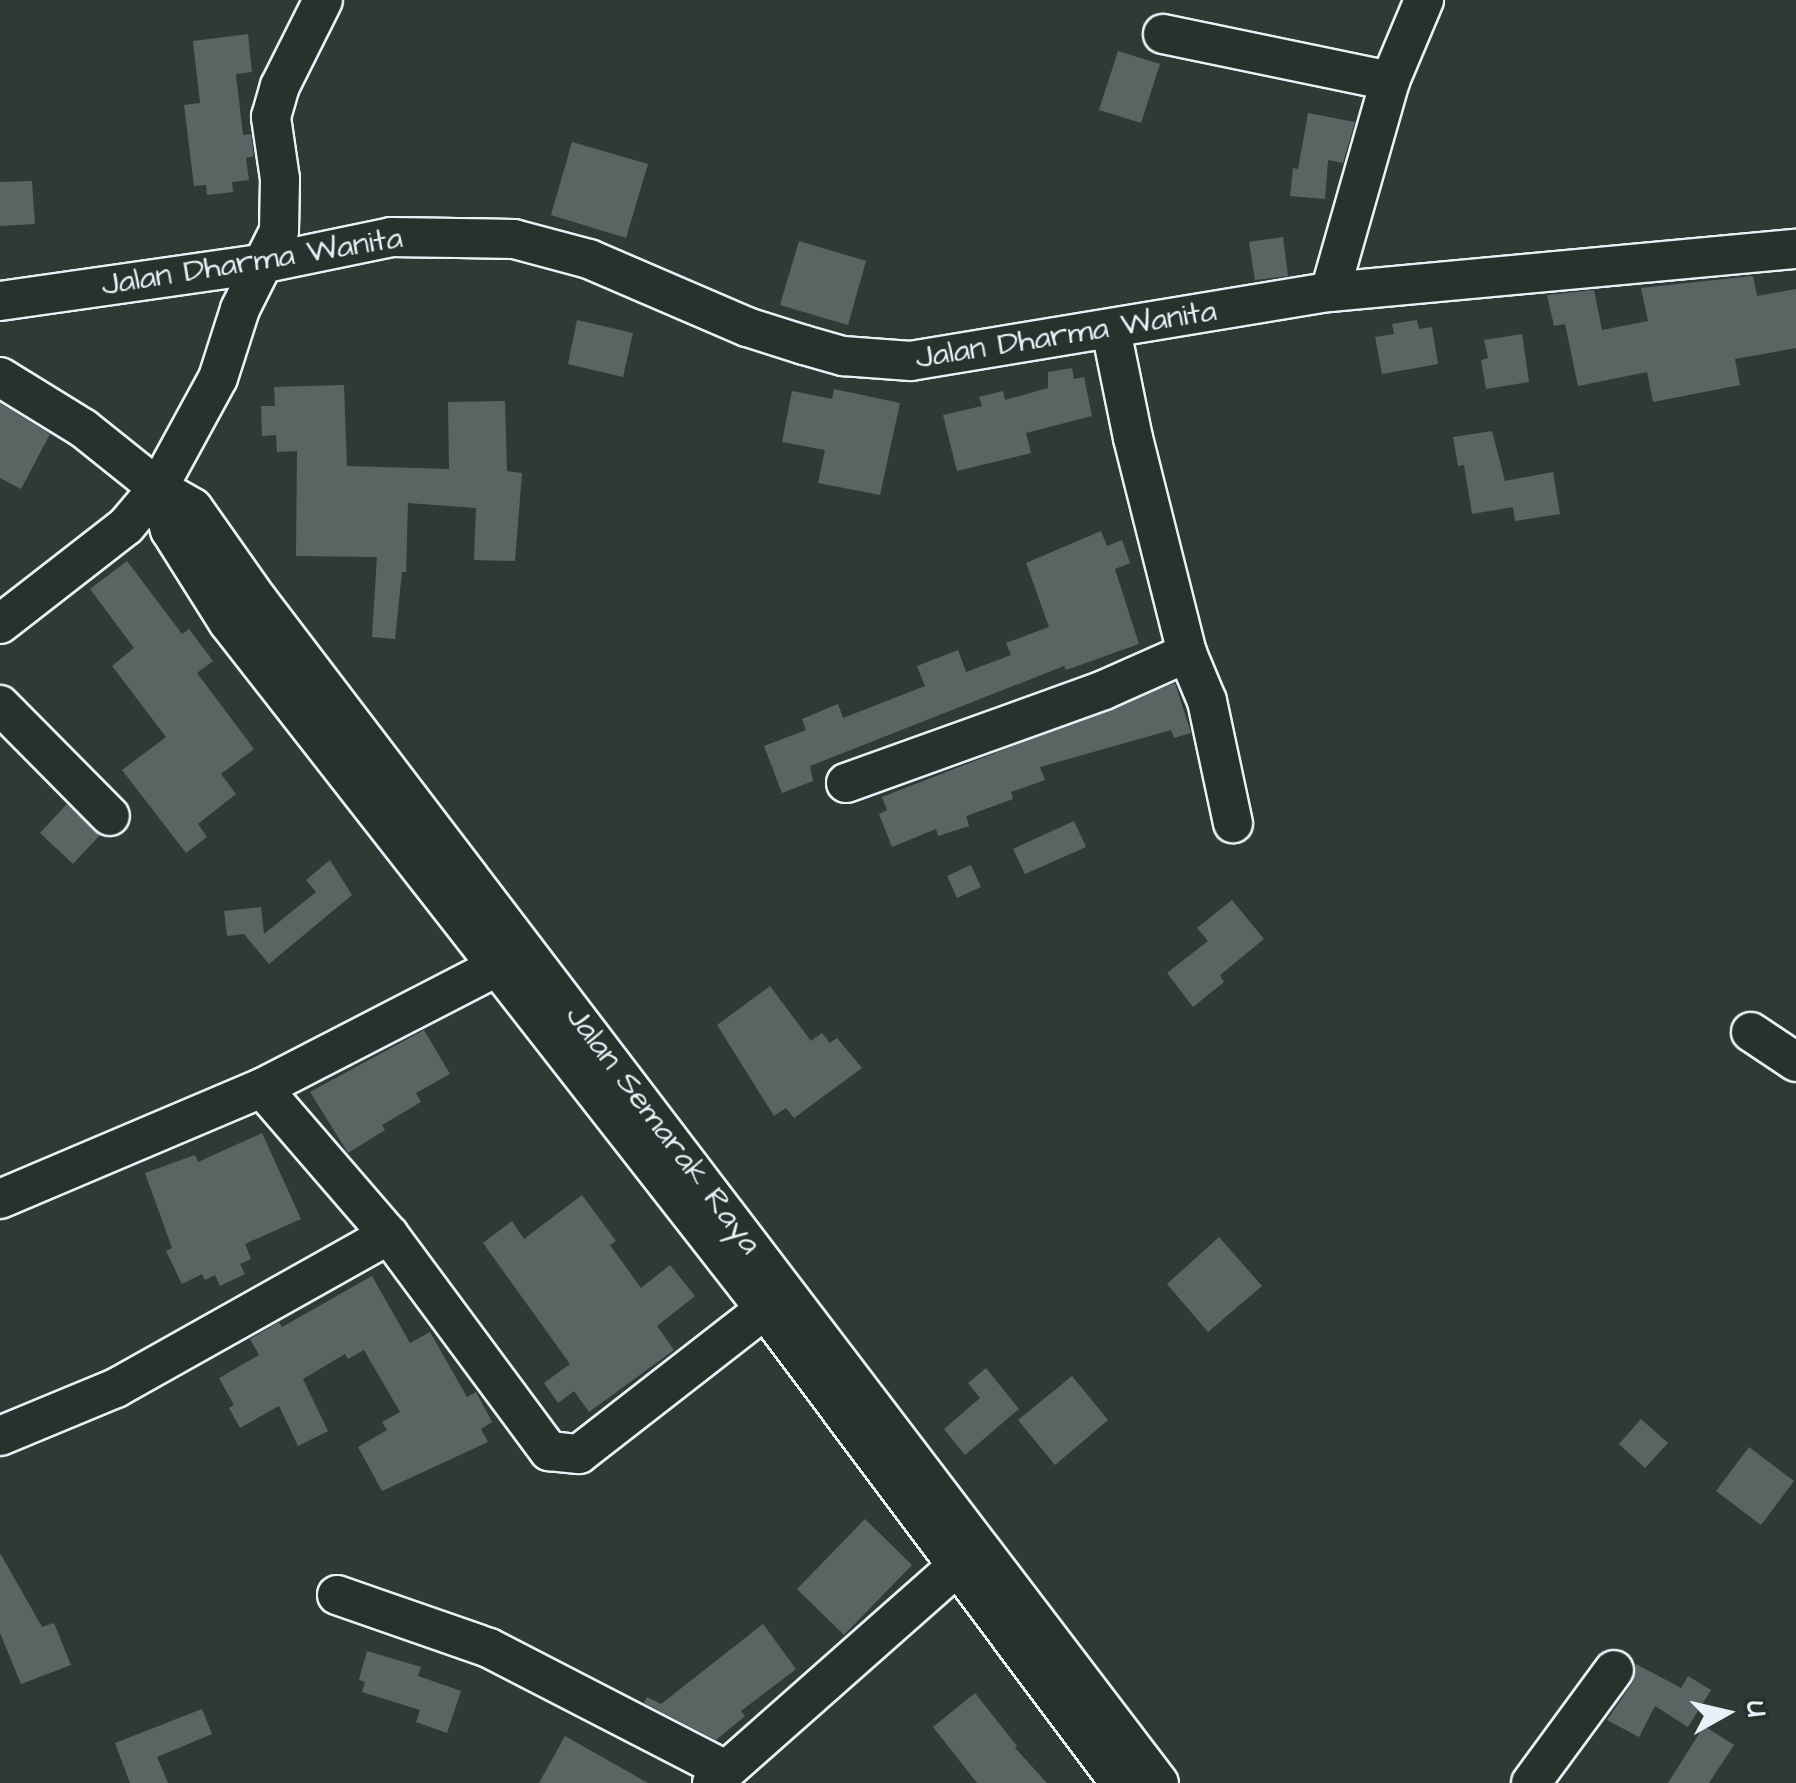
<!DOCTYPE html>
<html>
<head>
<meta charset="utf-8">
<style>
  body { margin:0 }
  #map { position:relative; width:1796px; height:1783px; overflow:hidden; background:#2e3b35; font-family:"Architects Daughter",sans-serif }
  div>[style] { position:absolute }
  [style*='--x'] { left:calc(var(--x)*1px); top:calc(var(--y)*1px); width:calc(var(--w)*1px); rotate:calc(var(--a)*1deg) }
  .building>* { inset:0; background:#596563 }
  .roads { filter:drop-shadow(2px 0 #e8f1f8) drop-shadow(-2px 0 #e8f1f8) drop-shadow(0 2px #e8f1f8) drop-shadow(0 -2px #e8f1f8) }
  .minor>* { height:38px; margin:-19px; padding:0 19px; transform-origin:19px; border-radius:19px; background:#26332d }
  span { translate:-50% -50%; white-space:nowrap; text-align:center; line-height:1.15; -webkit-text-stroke:8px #26332d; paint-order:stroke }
  .street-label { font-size:32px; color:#e8f1f8 }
  .north { position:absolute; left:1676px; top:1663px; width:100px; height:100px; -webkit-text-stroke:8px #26332d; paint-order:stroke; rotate:82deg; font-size:28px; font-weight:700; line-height:40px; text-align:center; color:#e8f1f8 }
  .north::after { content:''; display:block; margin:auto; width:35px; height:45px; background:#e8f1f8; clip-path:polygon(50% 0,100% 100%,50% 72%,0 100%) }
</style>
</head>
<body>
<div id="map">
  <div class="building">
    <div style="clip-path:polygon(248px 34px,252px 72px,236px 74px,243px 135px,251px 134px,254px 156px,246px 158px,249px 180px,232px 182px,233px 192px,207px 195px,206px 185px,194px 186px,184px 105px,200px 103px,193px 41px)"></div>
    <div style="clip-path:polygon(1118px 51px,1160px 64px,1141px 123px,1099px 110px)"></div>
    <div style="clip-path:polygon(1308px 113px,1355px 122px,1343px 163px,1328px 160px,1325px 199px,1290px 196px,1293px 168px,1298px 169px)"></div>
    <div style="clip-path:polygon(572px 142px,648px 164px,626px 238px,551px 215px)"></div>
    <div style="clip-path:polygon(32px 181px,35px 224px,0 226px,0 182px)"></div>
    <div style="clip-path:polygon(1283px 237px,1288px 276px,1255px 280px,1249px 242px)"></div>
    <div style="clip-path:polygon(799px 241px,866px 261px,848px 325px,780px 305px)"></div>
    <div style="clip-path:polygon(1753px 276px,1757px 296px,1796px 289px,1796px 348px,1735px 359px,1740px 385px,1653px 402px,1647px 372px,1578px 386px,1565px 324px,1554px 326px,1547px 295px,1594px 290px,1602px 330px,1648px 321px,1641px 288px)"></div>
    <div style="clip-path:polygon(577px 320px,633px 333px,623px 377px,568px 364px)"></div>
    <div style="clip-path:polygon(1417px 320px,1419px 329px,1432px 327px,1438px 364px,1382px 374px,1375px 337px,1394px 334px,1392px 324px)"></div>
    <div style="clip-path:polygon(1522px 334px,1529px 382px,1486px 389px,1481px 360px,1488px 358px,1484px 340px)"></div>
    <div style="clip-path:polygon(1072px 368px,1074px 379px,1084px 377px,1092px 416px,1026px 433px,1031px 453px,957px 471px,943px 415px,982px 406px,979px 397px,1003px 391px,1005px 400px,1048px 388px,1048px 372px)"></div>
    <div style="clip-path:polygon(344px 385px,347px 466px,449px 469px,448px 402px,505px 401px,507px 471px,522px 473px,515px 561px,474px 560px,476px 508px,408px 503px,406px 572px,402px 572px,395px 639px,372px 637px,377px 557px,296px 556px,297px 451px,277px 452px,276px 435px,262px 436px,261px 406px,275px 406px,274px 387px)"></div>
    <div style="clip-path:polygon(834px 389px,900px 403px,880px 495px,818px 483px,825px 450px,782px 442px,792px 391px,832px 399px)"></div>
    <div style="clip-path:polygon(0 403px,50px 434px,21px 489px,0 478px)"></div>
    <div style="clip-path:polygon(1492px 431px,1505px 481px,1553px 472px,1560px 514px,1515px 521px,1513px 507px,1472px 514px,1464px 465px,1458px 466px,1453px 437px)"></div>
    <div style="clip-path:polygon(1101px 531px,1107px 546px,1122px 540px,1130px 563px,1115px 569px,1139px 644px,1066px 670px,1064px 666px,810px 766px,813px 781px,782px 793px,764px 746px,806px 730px,802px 719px,838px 704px,843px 718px,925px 686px,917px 666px,958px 650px,966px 672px,1011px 655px,1006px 643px,1049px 627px,1026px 563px)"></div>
    <div style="clip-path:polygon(127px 561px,182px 634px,189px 629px,213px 661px,197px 673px,254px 749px,221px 774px,236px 794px,198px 824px,207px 837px,186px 853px,122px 770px,166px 737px,112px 666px,134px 648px,90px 589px)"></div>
    <div style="clip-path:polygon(1175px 683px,1191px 733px,1174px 738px,1171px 730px,1040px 767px,1045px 780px,1011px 792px,1013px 799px,966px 816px,969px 826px,938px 836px,936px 829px,892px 847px,879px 814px,887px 810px,882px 797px)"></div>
    <div style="clip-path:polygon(67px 804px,100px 835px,73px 864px,40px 833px)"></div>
    <div style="clip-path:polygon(1074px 821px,1086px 847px,1025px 874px,1013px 849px)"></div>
    <div style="clip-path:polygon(330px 860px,352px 895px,269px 964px,244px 934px,227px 936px,224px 911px,261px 907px,264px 934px,316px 892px,306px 880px)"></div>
    <div style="clip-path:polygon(971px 865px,981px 887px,957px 898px,947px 876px)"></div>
    <div style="clip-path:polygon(1232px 900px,1264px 939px,1220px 975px,1224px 982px,1193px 1007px,1167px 973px,1208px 941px,1197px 928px)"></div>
    <div style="clip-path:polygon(770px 986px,811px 1041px,822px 1033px,830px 1043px,837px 1038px,862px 1068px,794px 1118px,786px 1108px,774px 1116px,717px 1025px)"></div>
    <div style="clip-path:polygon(424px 1030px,450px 1074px,416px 1093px,421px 1102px,382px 1125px,385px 1130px,348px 1153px,310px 1092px)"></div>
    <div style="clip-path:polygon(262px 1133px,301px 1219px,245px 1244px,251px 1259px,240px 1264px,245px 1274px,220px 1286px,215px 1275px,205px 1280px,202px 1274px,182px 1284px,166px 1251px,172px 1248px,145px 1173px,195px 1155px,198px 1162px)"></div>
    <div style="clip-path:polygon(582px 1195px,616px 1241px,610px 1245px,641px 1288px,670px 1265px,695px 1296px,657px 1326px,674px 1350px,589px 1412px,574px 1391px,558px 1403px,544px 1383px,570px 1364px,483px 1243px,512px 1221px,524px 1239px)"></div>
    <div style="clip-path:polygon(1219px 1237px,1262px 1286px,1208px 1332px,1167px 1284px)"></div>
    <div style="clip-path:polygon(372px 1276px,410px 1343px,430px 1332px,467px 1397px,476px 1392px,492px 1422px,481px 1429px,488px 1442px,382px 1491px,358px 1447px,387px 1430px,382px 1422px,400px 1412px,364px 1350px,348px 1359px,345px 1354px,303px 1379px,328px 1431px,298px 1446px,279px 1406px,240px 1428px,229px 1408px,234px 1405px,219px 1378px,259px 1355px,250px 1339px,279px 1322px,282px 1327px)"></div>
    <div style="clip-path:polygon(986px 1368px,1019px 1409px,965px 1455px,944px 1429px,980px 1398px,968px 1383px)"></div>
    <div style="clip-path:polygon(1072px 1376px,1108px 1420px,1055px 1465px,1018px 1420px)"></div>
    <div style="clip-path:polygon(1641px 1419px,1668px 1443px,1645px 1468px,1619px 1444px)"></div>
    <div style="clip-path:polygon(1749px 1447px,1794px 1481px,1761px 1525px,1716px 1491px)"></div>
    <div style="clip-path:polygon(865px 1519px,912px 1565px,844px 1635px,797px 1589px)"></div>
    <div style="clip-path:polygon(0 1553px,42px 1627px,54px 1623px,71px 1665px,21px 1684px,0 1633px)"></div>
    <div style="clip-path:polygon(763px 1624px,796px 1669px,741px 1711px,745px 1716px,716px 1740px,644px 1703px,647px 1697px,661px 1704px)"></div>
    <div style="clip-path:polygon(367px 1651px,421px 1667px,418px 1676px,461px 1691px,447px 1733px,416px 1722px,420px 1710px,362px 1692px,365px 1682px,359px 1680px)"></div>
    <div style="clip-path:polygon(1636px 1664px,1681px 1688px,1688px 1676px,1711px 1690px,1688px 1727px,1655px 1706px,1639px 1737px,1607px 1720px,1633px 1682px)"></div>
    <div style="clip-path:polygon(975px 1693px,1017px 1746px,1015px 1748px,1047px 1783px,977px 1783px,933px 1727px)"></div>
    <div style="clip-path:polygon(202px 1709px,212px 1734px,157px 1757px,168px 1783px,130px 1783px,115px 1743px)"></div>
    <div style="clip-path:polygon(1704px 1726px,1734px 1745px,1709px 1783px,1668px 1783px)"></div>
    <div style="clip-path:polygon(565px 1736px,648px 1783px,539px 1783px)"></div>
  </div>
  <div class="roads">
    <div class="minor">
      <div style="--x:1163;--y:34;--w:232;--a:11.7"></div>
      <div style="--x:1390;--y:81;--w:219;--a:105.9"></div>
      <div style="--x:1390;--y:81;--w:88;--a:-67.2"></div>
      <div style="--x:0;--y:301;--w:269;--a:-8.1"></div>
      <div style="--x:266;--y:263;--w:128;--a:-11.7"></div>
      <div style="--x:391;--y:237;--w:123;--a:0.9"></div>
      <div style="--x:514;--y:239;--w:78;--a:14.9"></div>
      <div style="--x:589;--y:259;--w:172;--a:23.3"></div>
      <div style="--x:747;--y:327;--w:60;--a:17.5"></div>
      <div style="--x:804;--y:345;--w:41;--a:15.8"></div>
      <div style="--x:843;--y:356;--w:68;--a:4.2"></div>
      <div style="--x:911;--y:361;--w:425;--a:-9.4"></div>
      <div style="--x:1330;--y:292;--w:468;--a:-5.3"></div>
      <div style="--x:1111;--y:330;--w:110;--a:78.5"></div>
      <div style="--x:1133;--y:438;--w:222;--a:75.9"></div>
      <div style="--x:1187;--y:653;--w:52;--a:67.4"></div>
      <div style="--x:1207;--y:701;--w:125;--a:78"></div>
      <div style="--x:0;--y:377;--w:97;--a:31.6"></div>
      <div style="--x:83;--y:428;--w:96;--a:38.7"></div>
      <div style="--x:158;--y:488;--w:40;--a:29.7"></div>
      <div style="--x:193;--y:508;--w:113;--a:54.8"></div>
      <div style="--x:258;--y:600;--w:1487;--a:52.71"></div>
      <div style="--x:158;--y:488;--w:44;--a:74.1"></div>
      <div style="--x:170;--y:530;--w:109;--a:57.8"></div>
      <div style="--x:228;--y:622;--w:872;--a:51.99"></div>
      <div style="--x:765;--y:1309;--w:592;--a:53.17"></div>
      <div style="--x:0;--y:624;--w:160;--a:-37.9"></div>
      <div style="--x:126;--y:526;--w:50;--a:-49.9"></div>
      <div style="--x:158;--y:488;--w:125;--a:-61.4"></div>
      <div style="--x:218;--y:378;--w:72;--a:-72.3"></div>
      <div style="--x:240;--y:309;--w:87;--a:-63.4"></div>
      <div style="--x:279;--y:231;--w:52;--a:-88.9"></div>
      <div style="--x:280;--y:179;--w:63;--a:-98.3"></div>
      <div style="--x:271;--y:117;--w:32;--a:-74"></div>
      <div style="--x:280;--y:86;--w:96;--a:-63.4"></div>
      <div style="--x:0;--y:705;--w:156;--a:45.3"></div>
      <div style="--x:846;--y:783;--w:274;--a:-19.8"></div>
      <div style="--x:1104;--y:690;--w:91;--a:-24"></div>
      <div style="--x:1751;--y:1032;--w:54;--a:33.7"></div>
      <div style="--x:262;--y:1088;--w:194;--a:49.2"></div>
      <div style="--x:389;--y:1235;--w:269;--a:53.5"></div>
      <div style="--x:549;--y:1451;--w:30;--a:6"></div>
      <div style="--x:579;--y:1454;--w:236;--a:-37.9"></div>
      <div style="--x:0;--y:1199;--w:285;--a:-23"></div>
      <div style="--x:262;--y:1088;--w:286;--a:-27.3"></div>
      <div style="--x:0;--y:1436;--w:126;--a:-22.5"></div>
      <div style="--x:116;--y:1388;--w:313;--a:-29.3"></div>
      <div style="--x:337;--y:1595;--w:161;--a:19.2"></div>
      <div style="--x:489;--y:1648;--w:266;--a:27.3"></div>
      <div style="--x:712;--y:1783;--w:326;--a:-41.5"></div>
      <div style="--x:956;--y:1567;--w:21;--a:-59"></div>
      <div style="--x:1531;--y:1783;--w:140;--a:-53.7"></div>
    </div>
  </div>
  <div class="street-label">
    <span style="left:252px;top:262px;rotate:-9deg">Jalan Dharma Wanita</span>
    <span style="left:1066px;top:335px;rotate:-9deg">Jalan Dharma Wanita</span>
    <span style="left:663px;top:1130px;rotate:53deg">Jalan Semarak Raya</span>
  </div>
  <div class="north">U</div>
</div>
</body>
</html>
